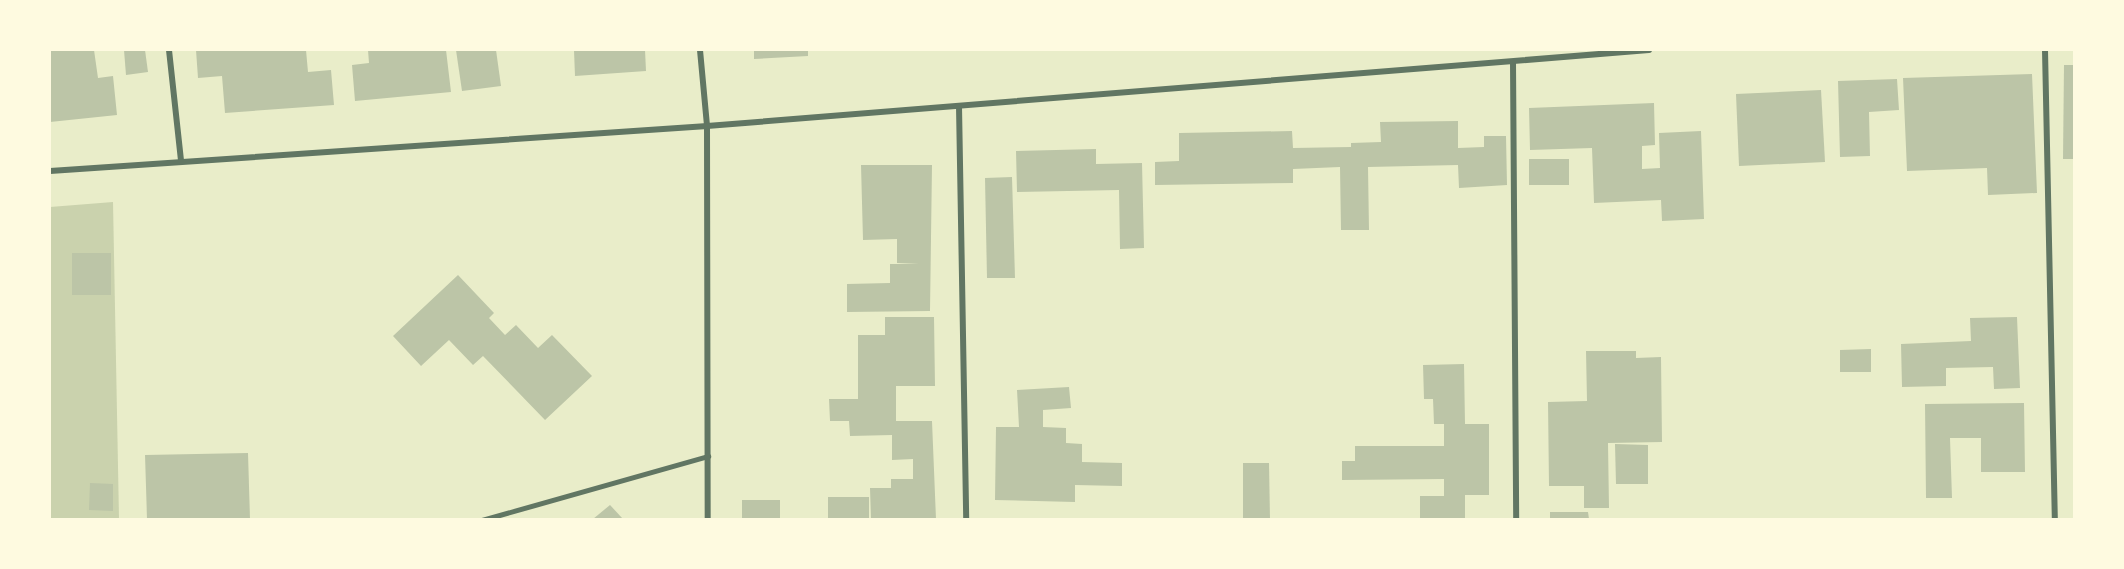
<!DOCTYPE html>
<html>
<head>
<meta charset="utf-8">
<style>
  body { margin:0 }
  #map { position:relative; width:2124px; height:569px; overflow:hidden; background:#e9edc9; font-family:"Space Grotesk",sans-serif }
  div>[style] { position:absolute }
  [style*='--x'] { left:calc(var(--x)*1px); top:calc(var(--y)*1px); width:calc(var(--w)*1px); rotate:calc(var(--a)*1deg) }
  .green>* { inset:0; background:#cad2ad }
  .building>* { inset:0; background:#bcc5a7 }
  .service>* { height:4.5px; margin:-2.25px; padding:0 2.25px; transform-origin:2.25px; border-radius:2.25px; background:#617663 }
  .minor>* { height:6px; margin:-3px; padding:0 3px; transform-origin:3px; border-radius:3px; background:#617663 }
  span { translate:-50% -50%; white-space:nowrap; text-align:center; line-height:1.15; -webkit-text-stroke:4.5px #fefae0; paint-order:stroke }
  .frame { position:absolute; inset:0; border:51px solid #fefae0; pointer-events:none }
</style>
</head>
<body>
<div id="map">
  <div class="green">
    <div style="clip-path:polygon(113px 202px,119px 519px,50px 520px,50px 207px)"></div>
  </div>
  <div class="building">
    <div style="clip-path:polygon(50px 50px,94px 50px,98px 78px,113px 76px,117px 115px,50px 122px)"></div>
    <div style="clip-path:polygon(124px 50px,145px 50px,148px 72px,126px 75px)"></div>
    <div style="clip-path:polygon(196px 50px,306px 50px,308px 72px,331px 70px,334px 105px,225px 113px,222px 76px,198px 78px)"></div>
    <div style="clip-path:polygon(368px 50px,446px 50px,451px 92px,355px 101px,352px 65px,369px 63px)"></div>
    <div style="clip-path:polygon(456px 50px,496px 50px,501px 86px,462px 91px)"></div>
    <div style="clip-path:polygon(574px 50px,645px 50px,646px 71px,575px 76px)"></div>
    <div style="clip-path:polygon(754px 50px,808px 50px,808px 56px,754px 59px)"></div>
    <div style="clip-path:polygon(2064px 65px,2074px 65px,2074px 159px,2063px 159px)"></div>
    <div style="clip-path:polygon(2032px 74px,2037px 193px,1988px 195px,1987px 168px,1907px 171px,1903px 78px)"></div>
    <div style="clip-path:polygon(1897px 79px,1899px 110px,1869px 112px,1870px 156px,1840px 157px,1838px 81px)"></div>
    <div style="clip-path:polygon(1821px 90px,1825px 162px,1739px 166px,1736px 94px)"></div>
    <div style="clip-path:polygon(1654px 103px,1655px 145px,1642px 146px,1642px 169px,1660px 168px,1659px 133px,1701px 131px,1704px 219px,1662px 221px,1661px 200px,1594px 203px,1592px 148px,1530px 150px,1529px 108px)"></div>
    <div style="clip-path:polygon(1458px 121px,1458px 148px,1484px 147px,1484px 136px,1506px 136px,1507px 185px,1459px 188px,1458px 165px,1368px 167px,1369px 230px,1341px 230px,1340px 167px,1293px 169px,1293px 183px,1155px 185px,1155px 162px,1179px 161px,1179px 133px,1292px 131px,1293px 148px,1351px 147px,1351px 143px,1381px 142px,1380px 122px)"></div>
    <div style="clip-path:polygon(1096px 149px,1096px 164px,1142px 163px,1144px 248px,1120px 249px,1119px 190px,1017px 192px,1016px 151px)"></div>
    <div style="clip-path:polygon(1529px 159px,1569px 159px,1569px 185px,1529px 185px)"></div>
    <div style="clip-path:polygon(861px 165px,932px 165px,930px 311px,847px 312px,847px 284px,890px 283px,890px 264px,919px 264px,897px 263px,897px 239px,863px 240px)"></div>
    <div style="clip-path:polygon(1012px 177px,1015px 278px,987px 278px,985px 178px)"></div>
    <div style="clip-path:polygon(72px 253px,111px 253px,111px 295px,72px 295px)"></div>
    <div style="clip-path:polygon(458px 275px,494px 313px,489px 318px,505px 335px,516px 325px,538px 348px,552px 335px,592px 376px,545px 420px,483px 356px,473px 365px,449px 340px,421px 366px,393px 336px)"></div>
    <div style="clip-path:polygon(885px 317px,934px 317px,935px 386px,896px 386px,896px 421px,932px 421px,936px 519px,871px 519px,870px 488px,891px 488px,891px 479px,913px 479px,913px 459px,892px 460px,892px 435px,850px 436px,849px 421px,830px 421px,829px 399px,858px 399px,858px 335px,885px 335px)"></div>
    <div style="clip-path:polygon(2017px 317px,2020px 388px,1994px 389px,1993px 367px,1946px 368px,1946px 386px,1902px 387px,1901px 344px,1971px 341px,1970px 318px)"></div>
    <div style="clip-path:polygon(1871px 349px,1871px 372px,1840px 372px,1840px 350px)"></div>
    <div style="clip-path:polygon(1586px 351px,1636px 351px,1636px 358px,1661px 357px,1662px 442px,1608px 443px,1609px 508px,1584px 508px,1584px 486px,1549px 486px,1548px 402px,1587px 401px)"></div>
    <div style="clip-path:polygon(1464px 364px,1465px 424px,1489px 424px,1489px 495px,1465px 495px,1465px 519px,1420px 519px,1420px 496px,1444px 496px,1444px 479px,1342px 480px,1342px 461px,1355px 461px,1355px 446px,1444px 446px,1444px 424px,1434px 424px,1433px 399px,1424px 399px,1423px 365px)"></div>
    <div style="clip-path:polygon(1069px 387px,1071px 408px,1043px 410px,1043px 427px,1066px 428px,1066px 443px,1082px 444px,1082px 462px,1122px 463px,1122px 486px,1075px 485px,1075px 502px,995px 500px,996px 427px,1019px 427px,1017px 390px)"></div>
    <div style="clip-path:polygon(2024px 403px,2025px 472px,1981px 472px,1981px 438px,1950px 438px,1952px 498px,1926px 498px,1925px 404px)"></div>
    <div style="clip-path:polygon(1615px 444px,1648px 445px,1648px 484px,1616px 484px)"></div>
    <div style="clip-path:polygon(248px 453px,250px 519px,147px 519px,145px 455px)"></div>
    <div style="clip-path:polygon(1243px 463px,1269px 463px,1270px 519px,1243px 519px)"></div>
    <div style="clip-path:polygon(90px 483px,113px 484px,113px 511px,89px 510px)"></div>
    <div style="clip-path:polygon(828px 497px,869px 497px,869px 519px,828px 519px)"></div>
    <div style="clip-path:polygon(742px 500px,780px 500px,780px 519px,742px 519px)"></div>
    <div style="clip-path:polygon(610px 505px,623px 519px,593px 519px)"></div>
    <div style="clip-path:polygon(1550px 512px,1588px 512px,1589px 519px,1550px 519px)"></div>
  </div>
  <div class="service">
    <div style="--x:482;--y:520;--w:235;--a:-15.8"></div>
  </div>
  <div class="minor">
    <div style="--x:169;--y:50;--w:112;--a:83.8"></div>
    <div style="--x:700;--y:50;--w:76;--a:84.7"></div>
    <div style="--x:707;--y:126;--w:394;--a:89.9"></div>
    <div style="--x:2045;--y:50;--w:470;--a:88.8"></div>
    <div style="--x:1513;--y:62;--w:458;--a:89.6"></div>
    <div style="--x:959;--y:106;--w:414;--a:89"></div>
    <div style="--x:50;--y:171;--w:659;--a:-3.92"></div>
    <div style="--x:707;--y:126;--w:945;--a:-4.61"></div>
  </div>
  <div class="frame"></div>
</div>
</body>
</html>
